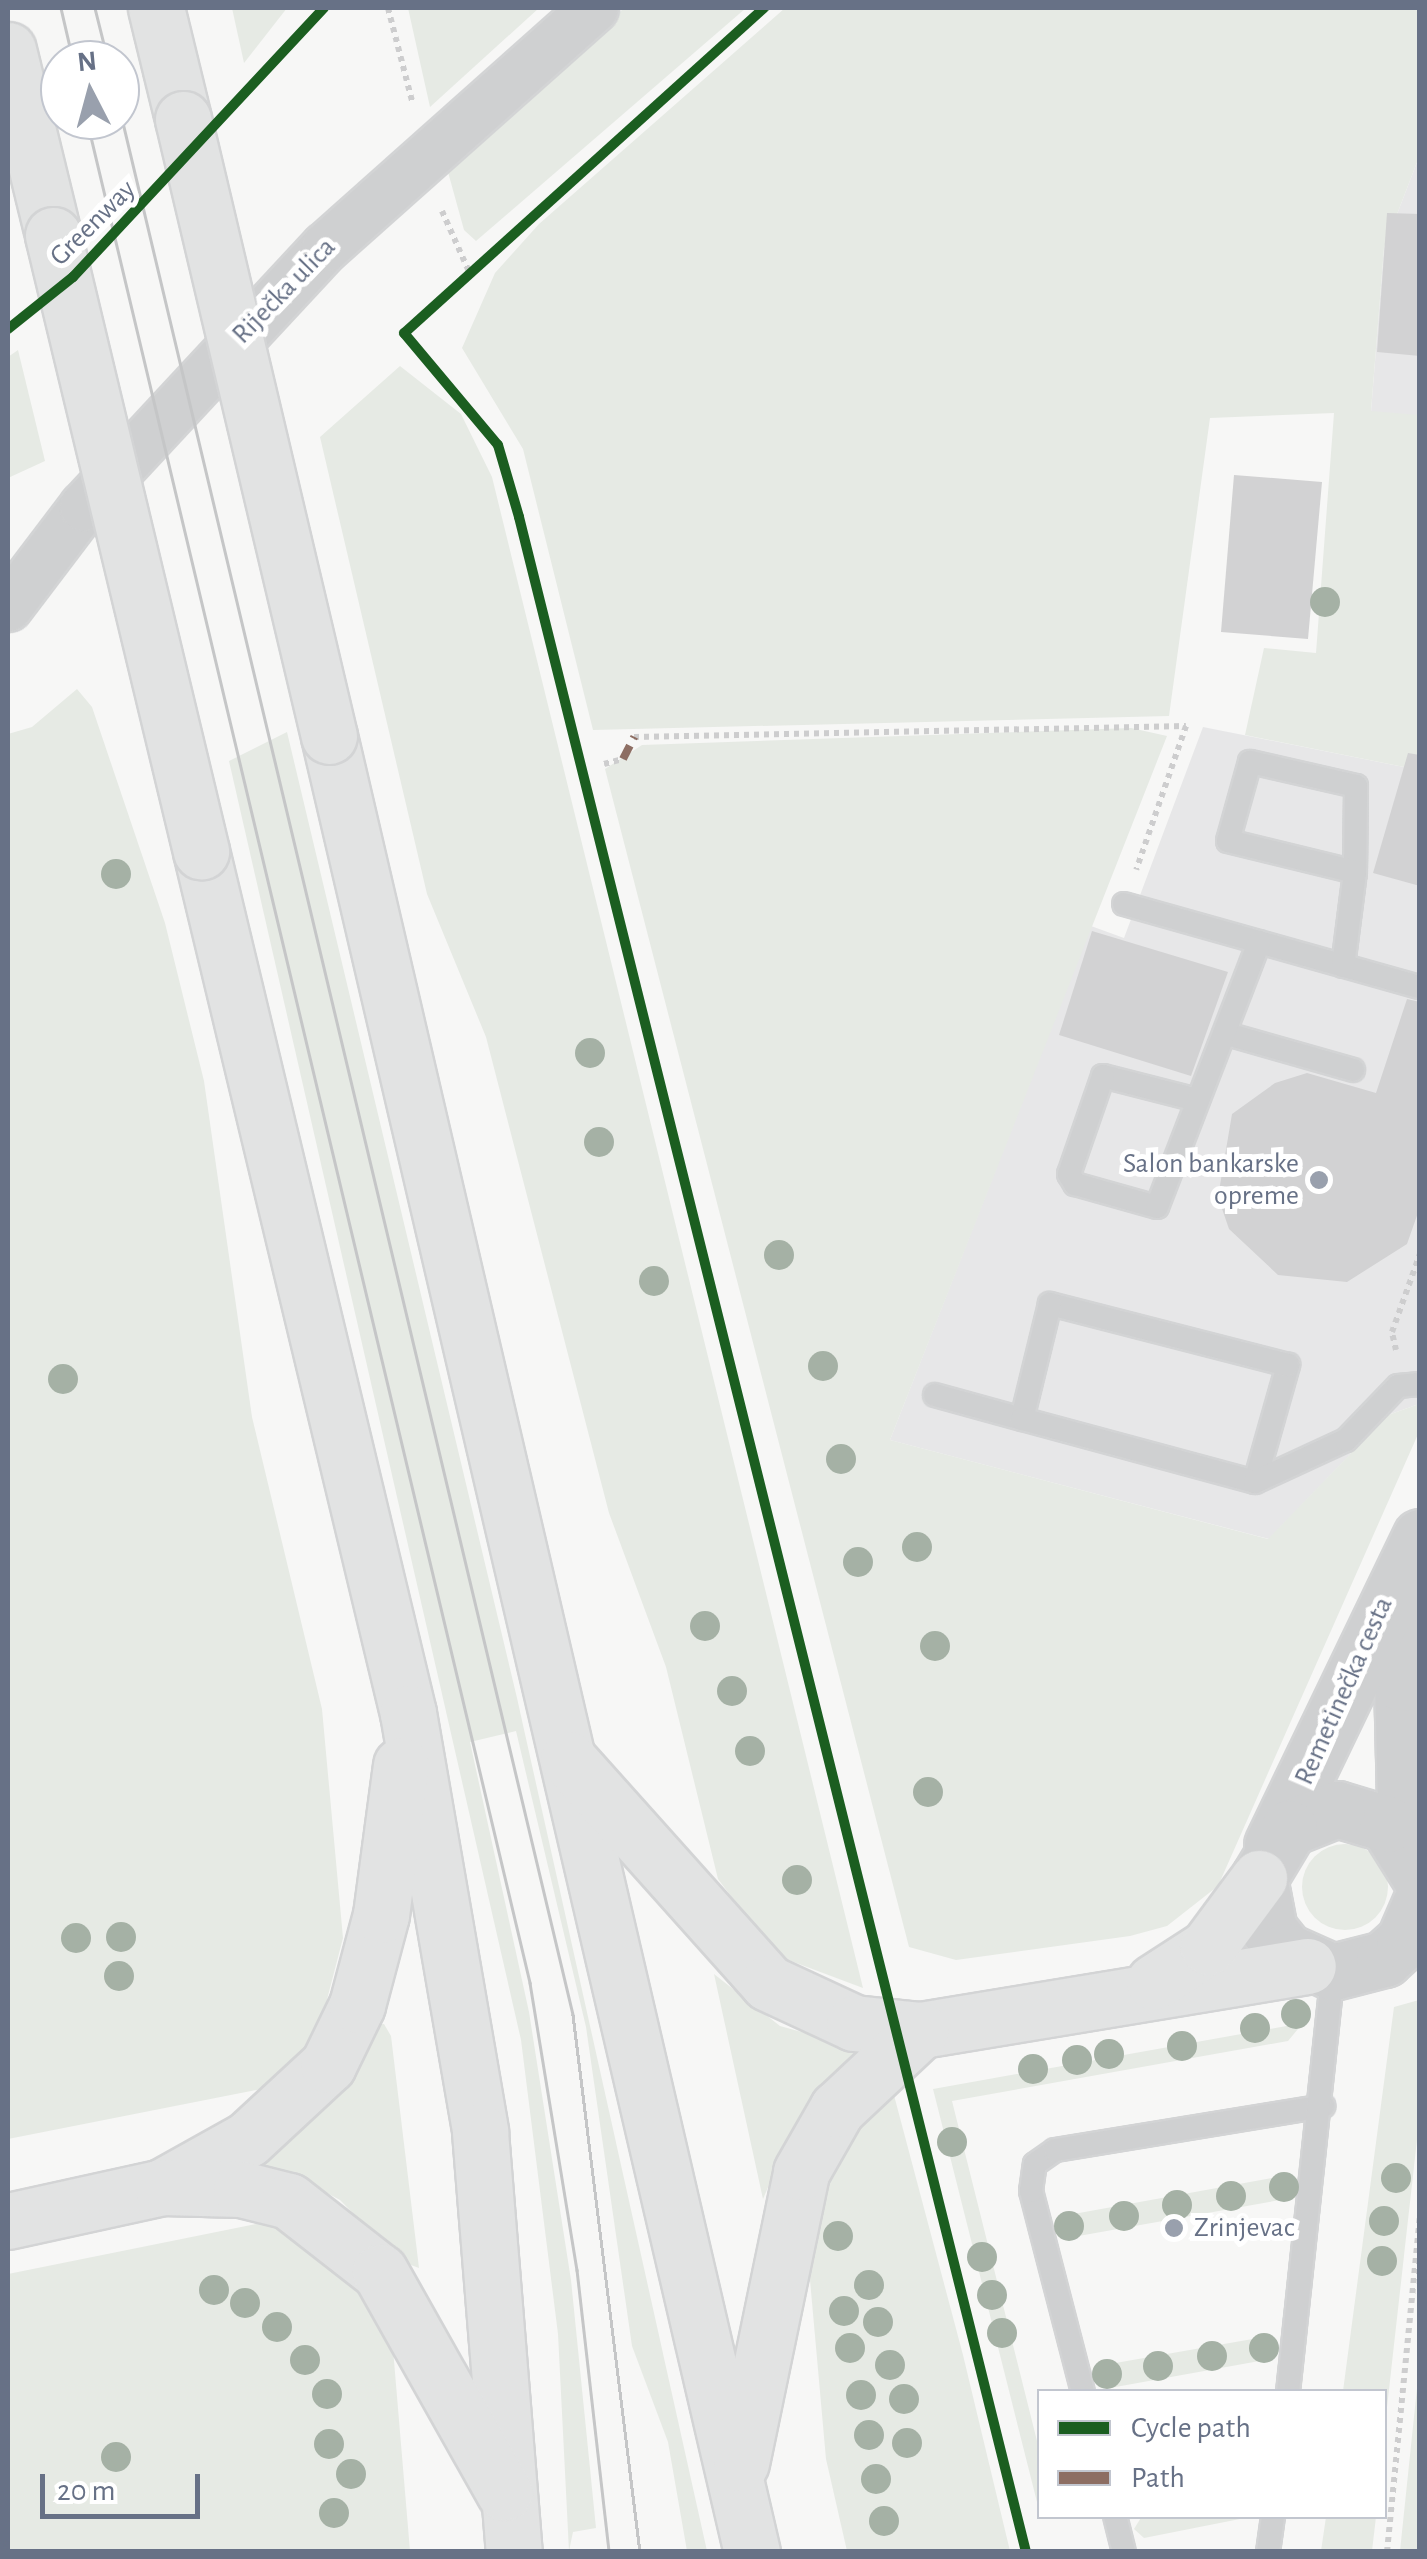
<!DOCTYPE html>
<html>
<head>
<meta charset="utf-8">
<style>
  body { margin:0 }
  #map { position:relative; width:1427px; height:2559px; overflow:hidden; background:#f7f7f6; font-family:"Alegreya Sans",sans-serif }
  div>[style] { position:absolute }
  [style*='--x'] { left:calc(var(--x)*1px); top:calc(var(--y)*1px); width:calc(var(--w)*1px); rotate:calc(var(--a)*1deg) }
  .built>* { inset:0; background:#e7e7e8 }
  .green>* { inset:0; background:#e6eae4 }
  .round { border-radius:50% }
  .building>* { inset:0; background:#d2d2d3 }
  .path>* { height:6px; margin-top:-3px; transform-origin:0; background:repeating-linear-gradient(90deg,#cdcdce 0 5px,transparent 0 10px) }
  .roads { filter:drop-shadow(2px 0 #d3d4d5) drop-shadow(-2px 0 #d3d4d5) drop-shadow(0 2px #d3d4d5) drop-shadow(0 -2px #d3d4d5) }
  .service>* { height:22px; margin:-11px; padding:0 11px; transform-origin:11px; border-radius:11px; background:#cfd0d1 }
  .minor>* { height:48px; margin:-24px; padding:0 24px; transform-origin:24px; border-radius:24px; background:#cfd0d1 }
  .tertiary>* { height:55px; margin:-27.5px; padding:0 27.5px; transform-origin:27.5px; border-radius:27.5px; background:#cfd0d1 }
  .secondary>* { height:55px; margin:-27.5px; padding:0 27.5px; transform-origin:27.5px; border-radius:27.5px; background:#e2e3e3 }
  .tram>* { height:2.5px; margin:-1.25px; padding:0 1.25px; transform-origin:1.25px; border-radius:1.25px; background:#c5c6c7 }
  .bridges { filter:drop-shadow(2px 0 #d3d4d5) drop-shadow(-2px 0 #d3d4d5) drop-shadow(0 2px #d3d4d5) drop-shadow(0 -2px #d3d4d5) }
  .secondary-bridge>* { height:55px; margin:-27.5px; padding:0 27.5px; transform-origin:27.5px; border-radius:27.5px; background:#e2e3e3 }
  .quiet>* { height:8px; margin-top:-4px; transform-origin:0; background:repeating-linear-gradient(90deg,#8d6e63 0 15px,transparent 0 23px) }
  .cycleway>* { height:10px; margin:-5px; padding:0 5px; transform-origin:5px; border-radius:5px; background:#1b5e20 }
  .trees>* { width:30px; height:30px; margin:-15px; border-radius:50%; background:#a5b1a5 }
  .dots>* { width:28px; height:28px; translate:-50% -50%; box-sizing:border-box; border:5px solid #fff; border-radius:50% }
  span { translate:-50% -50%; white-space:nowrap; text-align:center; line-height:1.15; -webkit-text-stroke:10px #fff; paint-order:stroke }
  .street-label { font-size:28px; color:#677186 }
  .poi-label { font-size:28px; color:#677186 }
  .right { translate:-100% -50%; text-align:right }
  .left { translate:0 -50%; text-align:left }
  .frame { position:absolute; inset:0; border:10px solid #677186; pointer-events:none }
  .legend { position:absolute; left:1037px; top:2389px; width:350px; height:130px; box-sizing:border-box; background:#fff; border:2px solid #c2c6cf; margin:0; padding:12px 18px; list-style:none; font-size:30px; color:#677186 }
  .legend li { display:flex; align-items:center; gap:20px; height:50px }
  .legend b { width:50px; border:2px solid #c2c6cf }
  .north { position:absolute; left:40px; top:40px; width:100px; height:100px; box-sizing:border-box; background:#fff; border:2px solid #c2c6cf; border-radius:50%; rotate:354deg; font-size:28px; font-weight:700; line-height:40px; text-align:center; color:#677186 }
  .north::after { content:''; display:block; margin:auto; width:35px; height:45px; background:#99a0ad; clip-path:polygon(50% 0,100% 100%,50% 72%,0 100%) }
  .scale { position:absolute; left:40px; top:2474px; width:160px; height:45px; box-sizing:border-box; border:5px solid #677186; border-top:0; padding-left:12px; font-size:30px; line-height:35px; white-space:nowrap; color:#677186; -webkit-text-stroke:8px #fff; paint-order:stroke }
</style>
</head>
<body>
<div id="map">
  <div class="built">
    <div style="clip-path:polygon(1419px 157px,1419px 473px,1371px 412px,1384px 248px)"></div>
    <div style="clip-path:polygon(1203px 727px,1419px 770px,1419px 1404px,1388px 1415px,1269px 1539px,890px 1440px,1091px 926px,1124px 938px)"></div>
  </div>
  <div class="green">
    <div style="clip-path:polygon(232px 8px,287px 8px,244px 63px)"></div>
    <div style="clip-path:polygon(408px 8px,539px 8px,430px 107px)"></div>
    <div style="clip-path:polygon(624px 8px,746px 8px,476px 241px,464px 230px,448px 172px)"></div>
    <div style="clip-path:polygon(785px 8px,1419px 8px,1419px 157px,1384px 248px,1371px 411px,1419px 415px,1419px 770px,1245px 735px,1264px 648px,1316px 653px,1334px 413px,1210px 418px,1169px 716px,593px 730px,523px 449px,462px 348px,495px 273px,539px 224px)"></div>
    <div style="clip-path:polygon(18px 350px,45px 461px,8px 478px,8px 357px)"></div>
    <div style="clip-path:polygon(400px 366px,461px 414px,492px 477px,863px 1988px,775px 1955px,718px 1879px,666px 1667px,609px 1513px,486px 1037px,427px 894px,320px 437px)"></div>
    <div style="clip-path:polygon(77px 689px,92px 707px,165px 923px,204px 1081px,252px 1417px,322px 1709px,343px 1938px,317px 2038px,282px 2085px,8px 2139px,8px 734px,32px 727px)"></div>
    <div style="clip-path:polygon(1131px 728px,1167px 736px,890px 1440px,1268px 1539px,1388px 1415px,1419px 1404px,1419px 1432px,1218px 1886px,1167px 1926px,1130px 1936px,956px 1960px,909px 1947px,605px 769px,642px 745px)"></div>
    <div style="clip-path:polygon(287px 732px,517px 1698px,707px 2551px,687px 2551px,668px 2442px,632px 2346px,586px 2027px,516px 1731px,470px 1742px,529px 2012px,571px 2280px,596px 2528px,573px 2532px,569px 2551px,558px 2334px,521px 2040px,229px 761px)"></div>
    <div class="round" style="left:1302px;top:1844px;width:86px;height:86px"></div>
    <div style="clip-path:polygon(714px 1974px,780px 2026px,870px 2051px,778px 2164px,763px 2199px)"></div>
    <div style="clip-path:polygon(1419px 2000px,1419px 2122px,1385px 2425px,1384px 2392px,1343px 2391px,1394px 2007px)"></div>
    <div style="clip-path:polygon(1303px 2023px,1288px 2041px,952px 2101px,1039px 2449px,1039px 2510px,933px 2089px)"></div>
    <div style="clip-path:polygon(384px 2024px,391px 2036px,419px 2268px,400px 2261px,340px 2200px,296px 2176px,247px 2166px,314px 2116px,346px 2079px,372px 2025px)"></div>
    <div style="clip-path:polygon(891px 2084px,963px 2355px,1010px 2551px,847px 2551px,826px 2459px,805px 2224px,821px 2172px)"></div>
    <div style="clip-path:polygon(1283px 2176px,1297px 2182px,1291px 2198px,1073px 2237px,1058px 2227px,1068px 2215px)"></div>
    <div style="clip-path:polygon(266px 2222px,350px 2270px,393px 2349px,410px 2551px,8px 2551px,8px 2274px)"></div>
    <div style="clip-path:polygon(1264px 2337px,1276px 2351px,1265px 2360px,1110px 2388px,1096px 2378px,1104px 2365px)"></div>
    <div style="clip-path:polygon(1419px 2369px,1419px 2551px,1400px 2551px)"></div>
    <div style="clip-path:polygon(1142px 2516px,1250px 2516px,1250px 2517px,1144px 2538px,1134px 2529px)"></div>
    <div style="clip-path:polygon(1326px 2517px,1376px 2517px,1372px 2551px,1321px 2551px)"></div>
  </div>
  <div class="building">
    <div style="clip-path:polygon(1387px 213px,1420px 214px,1420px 356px,1377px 352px)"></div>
    <div style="clip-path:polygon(1234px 475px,1322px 482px,1308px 639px,1221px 632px)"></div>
    <div style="clip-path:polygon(1408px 753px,1420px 755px,1420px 886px,1373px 873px)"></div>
    <div style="clip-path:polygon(1092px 931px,1228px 972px,1191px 1076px,1059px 1035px)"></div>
    <div style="clip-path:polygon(1407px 999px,1420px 1002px,1420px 1207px,1407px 1244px,1347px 1282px,1278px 1275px,1229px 1229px,1218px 1197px,1232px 1114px,1275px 1083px,1307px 1073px,1376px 1093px)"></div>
  </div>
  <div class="path">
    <div style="--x:388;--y:8;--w:96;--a:75.5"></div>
    <div style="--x:442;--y:211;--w:69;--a:66"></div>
    <div style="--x:634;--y:737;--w:552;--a:-1.14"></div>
    <div style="--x:1186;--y:726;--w:152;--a:109.1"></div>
    <div style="--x:604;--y:764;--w:20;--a:-15"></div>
    <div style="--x:1396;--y:1350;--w:18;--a:-103"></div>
    <div style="--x:1392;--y:1332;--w:83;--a:-70.3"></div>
    <div style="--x:1387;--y:2552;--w:337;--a:-84.4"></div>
  </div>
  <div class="roads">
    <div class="service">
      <div style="--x:1124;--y:904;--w:307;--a:15.7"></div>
      <div style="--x:1343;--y:966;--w:95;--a:-82.7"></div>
      <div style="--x:1355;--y:872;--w:86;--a:-89.3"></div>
      <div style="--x:1356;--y:786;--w:109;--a:-167.2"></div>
      <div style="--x:1250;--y:762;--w:82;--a:105.6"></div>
      <div style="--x:1228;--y:841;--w:131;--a:13.7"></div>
      <div style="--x:1227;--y:1034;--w:131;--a:15.9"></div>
      <div style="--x:1193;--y:1099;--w:93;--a:-165.7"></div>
      <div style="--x:1103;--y:1076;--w:104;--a:109.1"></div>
      <div style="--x:1069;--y:1174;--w:12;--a:59"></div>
      <div style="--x:1075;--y:1184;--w:85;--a:15.7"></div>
      <div style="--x:1157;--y:1207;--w:284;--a:-68.9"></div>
      <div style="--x:935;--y:1395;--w:90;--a:15.4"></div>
      <div style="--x:1255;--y:1482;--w:122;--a:-74.2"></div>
      <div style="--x:1288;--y:1365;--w:246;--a:-165.6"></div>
      <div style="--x:1050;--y:1304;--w:118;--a:103.7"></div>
      <div style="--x:1022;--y:1419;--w:241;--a:15.1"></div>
      <div style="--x:1255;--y:1482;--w:100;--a:-24.8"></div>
      <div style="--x:1346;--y:1440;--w:75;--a:-46.1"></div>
      <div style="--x:1398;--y:1386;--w:22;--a:-5"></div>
      <div style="--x:1083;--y:2392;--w:208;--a:-104.5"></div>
      <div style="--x:1031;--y:2191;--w:27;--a:-82"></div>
      <div style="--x:1035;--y:2164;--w:24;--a:-35"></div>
      <div style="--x:1055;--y:2150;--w:272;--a:-9.3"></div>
      <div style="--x:1288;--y:2392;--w:422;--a:-83.9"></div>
      <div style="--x:1115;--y:2516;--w:37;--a:76"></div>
      <div style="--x:1268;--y:2552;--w:36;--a:-82"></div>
    </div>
    <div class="minor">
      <div style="--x:8;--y:607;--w:126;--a:-52.8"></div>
      <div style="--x:84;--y:507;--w:355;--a:-47.1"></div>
      <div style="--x:326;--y:247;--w:359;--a:-41.7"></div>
    </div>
    <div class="tertiary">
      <div style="--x:1406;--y:1843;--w:160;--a:-91.4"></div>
      <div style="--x:1402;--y:1683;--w:88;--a:-78.2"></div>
      <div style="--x:1272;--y:1845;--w:342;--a:-64.3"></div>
      <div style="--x:1420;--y:1877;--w:62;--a:-121.9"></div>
      <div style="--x:1387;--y:1824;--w:52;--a:-163.3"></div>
      <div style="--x:1337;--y:1809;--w:52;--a:158.4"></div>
      <div style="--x:1289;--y:1828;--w:58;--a:121"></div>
      <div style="--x:1259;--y:1878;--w:53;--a:79.1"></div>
      <div style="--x:1269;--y:1930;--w:27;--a:51"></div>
      <div style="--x:1286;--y:1951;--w:51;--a:24.1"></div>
      <div style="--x:1333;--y:1972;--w:53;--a:-14.3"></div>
      <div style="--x:1384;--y:1959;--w:27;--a:-42"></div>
      <div style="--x:1404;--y:1941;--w:40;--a:-66.6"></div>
    </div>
    <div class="secondary">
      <div style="--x:156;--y:8;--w:114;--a:76.3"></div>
      <div style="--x:8;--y:50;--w:190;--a:76.3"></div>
      <div style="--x:329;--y:736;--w:1865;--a:76.89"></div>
      <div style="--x:201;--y:851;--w:887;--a:76.5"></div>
      <div style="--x:408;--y:1713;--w:425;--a:80.2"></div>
      <div style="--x:480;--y:2132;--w:421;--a:85.4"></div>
      <div style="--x:568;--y:1759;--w:300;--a:48.2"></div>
      <div style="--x:768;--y:1983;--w:95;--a:24.9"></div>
      <div style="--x:854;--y:2023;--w:67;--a:6"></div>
      <div style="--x:921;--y:2030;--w:392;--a:-9.4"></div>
      <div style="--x:1154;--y:1982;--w:64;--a:-32.9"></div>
      <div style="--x:1208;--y:1947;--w:86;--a:-53.5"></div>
      <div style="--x:162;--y:2187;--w:98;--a:-29.2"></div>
      <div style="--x:248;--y:2139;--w:109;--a:-42.8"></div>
      <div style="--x:328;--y:2065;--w:67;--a:-64.2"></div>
      <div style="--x:357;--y:2005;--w:93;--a:-75.1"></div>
      <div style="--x:381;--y:1915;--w:151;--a:-82.4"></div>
      <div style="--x:8;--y:2221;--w:158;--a:-12.4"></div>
      <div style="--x:162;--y:2187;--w:79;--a:1.5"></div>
      <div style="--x:241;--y:2189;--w:49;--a:14"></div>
      <div style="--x:289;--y:2201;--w:115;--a:38"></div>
      <div style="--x:380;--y:2272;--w:253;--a:60.6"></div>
      <div style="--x:741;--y:2463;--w:297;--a:-78.3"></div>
      <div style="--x:801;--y:2172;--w:73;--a:-60.3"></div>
      <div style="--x:837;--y:2109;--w:115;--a:-43.2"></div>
    </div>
  </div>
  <div class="tram">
    <div style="--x:61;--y:8;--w:53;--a:77"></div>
    <div style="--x:95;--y:8;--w:54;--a:76"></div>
    <div style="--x:120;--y:110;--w:1958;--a:76.62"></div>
    <div style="--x:573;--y:2015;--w:541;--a:82.89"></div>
    <div style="--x:87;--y:120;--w:1915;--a:76.62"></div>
    <div style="--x:530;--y:1983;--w:291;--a:80.7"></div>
    <div style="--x:577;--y:2270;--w:284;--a:83.5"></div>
  </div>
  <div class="bridges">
    <div class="secondary-bridge">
      <div style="--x:183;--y:119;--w:634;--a:76.69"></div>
      <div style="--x:53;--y:235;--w:634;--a:76.49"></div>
    </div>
  </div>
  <div class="quiet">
    <div style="--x:623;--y:759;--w:25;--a:-63"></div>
  </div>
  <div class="cycleway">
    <div style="--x:764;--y:8;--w:485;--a:137.9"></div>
    <div style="--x:404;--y:333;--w:146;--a:50"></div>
    <div style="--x:498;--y:445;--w:75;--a:73.7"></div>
    <div style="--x:519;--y:517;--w:2097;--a:76.01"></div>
    <div style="--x:8;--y:329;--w:83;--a:-38.7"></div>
    <div style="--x:73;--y:277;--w:368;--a:-47"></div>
  </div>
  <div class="trees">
    <div style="left:1325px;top:602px"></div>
    <div style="left:116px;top:874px"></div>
    <div style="left:590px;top:1053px"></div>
    <div style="left:599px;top:1142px"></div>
    <div style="left:779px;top:1255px"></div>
    <div style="left:654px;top:1281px"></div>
    <div style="left:823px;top:1366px"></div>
    <div style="left:63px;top:1379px"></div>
    <div style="left:841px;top:1459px"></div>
    <div style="left:917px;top:1547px"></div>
    <div style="left:858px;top:1562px"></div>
    <div style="left:705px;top:1626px"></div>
    <div style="left:935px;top:1646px"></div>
    <div style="left:732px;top:1691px"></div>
    <div style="left:750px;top:1751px"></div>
    <div style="left:928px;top:1792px"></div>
    <div style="left:797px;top:1880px"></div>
    <div style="left:121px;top:1937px"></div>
    <div style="left:76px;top:1938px"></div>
    <div style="left:119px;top:1976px"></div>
    <div style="left:1296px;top:2014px"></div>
    <div style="left:1255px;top:2028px"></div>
    <div style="left:1182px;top:2046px"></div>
    <div style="left:1109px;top:2054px"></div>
    <div style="left:1077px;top:2060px"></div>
    <div style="left:1033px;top:2069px"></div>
    <div style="left:952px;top:2142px"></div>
    <div style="left:1396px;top:2178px"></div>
    <div style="left:1284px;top:2187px"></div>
    <div style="left:1231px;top:2196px"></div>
    <div style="left:1177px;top:2205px"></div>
    <div style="left:1124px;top:2216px"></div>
    <div style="left:1384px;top:2221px"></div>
    <div style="left:1069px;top:2226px"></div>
    <div style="left:838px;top:2236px"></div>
    <div style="left:982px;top:2257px"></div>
    <div style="left:1382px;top:2261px"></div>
    <div style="left:869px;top:2285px"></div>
    <div style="left:214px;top:2290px"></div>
    <div style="left:992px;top:2295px"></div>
    <div style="left:245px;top:2303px"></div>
    <div style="left:844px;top:2311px"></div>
    <div style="left:878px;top:2322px"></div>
    <div style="left:277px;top:2327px"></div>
    <div style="left:1002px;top:2333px"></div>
    <div style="left:850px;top:2348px"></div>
    <div style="left:1264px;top:2348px"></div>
    <div style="left:1212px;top:2356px"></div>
    <div style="left:305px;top:2360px"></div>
    <div style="left:890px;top:2365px"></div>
    <div style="left:1158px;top:2366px"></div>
    <div style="left:1107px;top:2374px"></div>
    <div style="left:327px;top:2394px"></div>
    <div style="left:861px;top:2395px"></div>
    <div style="left:904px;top:2399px"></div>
    <div style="left:869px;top:2435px"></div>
    <div style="left:907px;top:2443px"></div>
    <div style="left:329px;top:2444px"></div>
    <div style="left:116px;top:2457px"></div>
    <div style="left:351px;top:2474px"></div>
    <div style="left:876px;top:2479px"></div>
    <div style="left:334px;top:2513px"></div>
    <div style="left:884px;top:2521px"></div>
  </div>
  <div class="dots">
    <div style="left:1319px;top:1180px;background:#99a0ad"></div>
    <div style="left:1174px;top:2228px;background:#99a0ad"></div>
  </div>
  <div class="street-label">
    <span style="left:93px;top:223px;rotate:-45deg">Greenway</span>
    <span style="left:284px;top:291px;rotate:-46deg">Riječka ulica</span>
    <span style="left:1344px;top:1691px;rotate:-66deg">Remetinečka cesta</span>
  </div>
  <div class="poi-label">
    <span class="right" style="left:1299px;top:1180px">Salon bankarske<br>opreme</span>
    <span class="left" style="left:1194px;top:2228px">Zrinjevac</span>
  </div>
  <div class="frame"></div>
  <ul class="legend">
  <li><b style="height:12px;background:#1b5e20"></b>Cycle path</li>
  <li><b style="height:12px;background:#8d6e63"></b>Path</li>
  </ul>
  <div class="north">N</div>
  <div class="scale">20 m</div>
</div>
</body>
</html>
